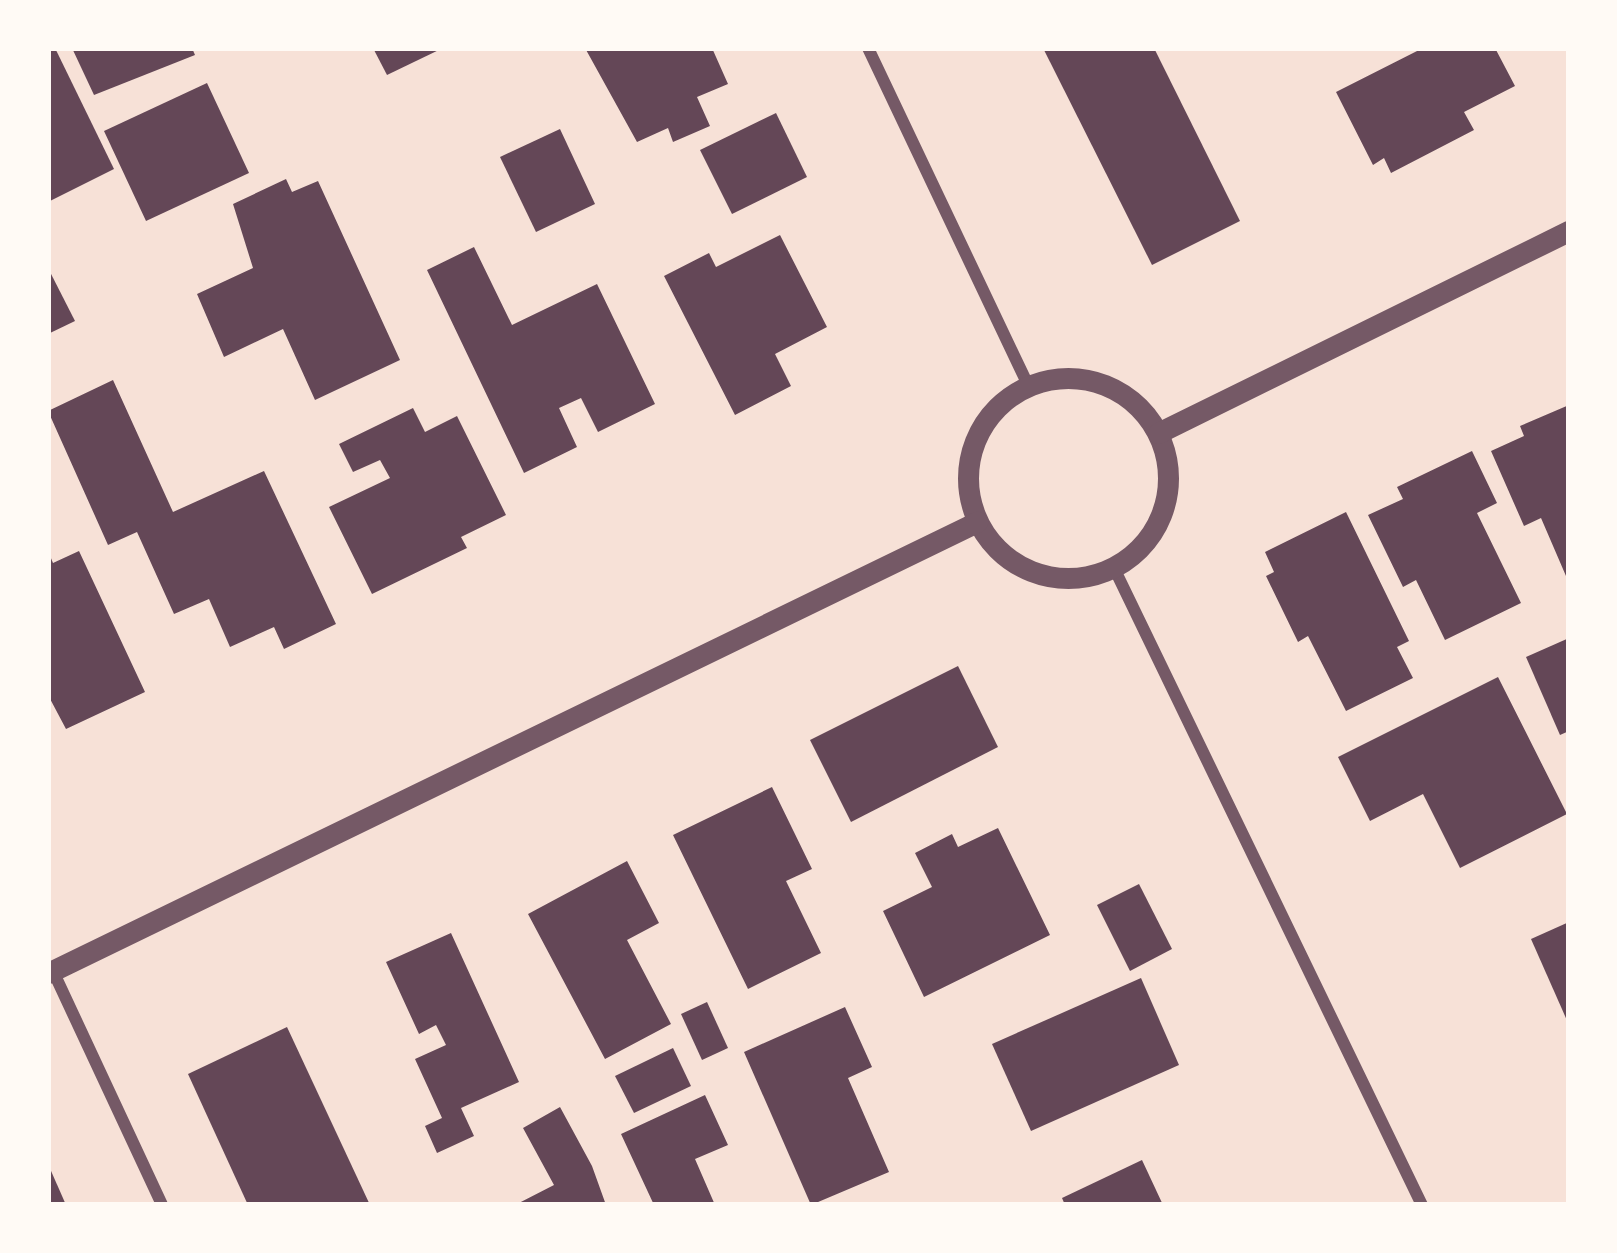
<!DOCTYPE html>
<html>
<head>
<meta charset="utf-8">
<style>
  body { margin:0 }
  #map { position:relative; width:1617px; height:1253px; overflow:hidden; background:#f7e1d7; font-family:"Times New Roman",serif }
  div>[style] { position:absolute }
  [style*='--x'] { left:calc(var(--x)*1px); top:calc(var(--y)*1px); width:calc(var(--w)*1px); rotate:calc(var(--a)*1deg) }
  .building>* { inset:0; background:#644757 }
  .minor>* { height:12px; margin:-6px; padding:0 6px; transform-origin:6px; border-radius:6px; background:#755966 }
  .tertiary>* { height:21px; margin:-10.5px; padding:0 10.5px; transform-origin:10.5px; border-radius:10.5px; background:#755966 }
  .tertiary>.ring { margin:-10.5px; padding:0; box-sizing:content-box; background:none; border:21px solid #755966; border-radius:50% }
  span { translate:-50% -50%; white-space:nowrap; text-align:center; line-height:1.15; -webkit-text-stroke:9px #fffaf5; paint-order:stroke }
  .frame { position:absolute; inset:0; border:51px solid #fffaf5; pointer-events:none }
</style>
</head>
<body>
<div id="map">
  <div class="building">
    <div style="clip-path:polygon(48px 48px,55px 48px,114px 169px,48px 202px)"></div>
    <div style="clip-path:polygon(72px 48px,192px 48px,195px 55px,94px 95px)"></div>
    <div style="clip-path:polygon(373px 48px,443px 48px,387px 75px)"></div>
    <div style="clip-path:polygon(585px 48px,712px 48px,728px 84px,697px 97px,710px 126px,673px 142px,668px 128px,637px 142px)"></div>
    <div style="clip-path:polygon(1043px 48px,1154px 48px,1240px 221px,1152px 265px)"></div>
    <div style="clip-path:polygon(1423px 48px,1495px 48px,1515px 86px,1464px 112px,1474px 130px,1391px 173px,1384px 158px,1373px 165px,1336px 92px)"></div>
    <div style="clip-path:polygon(207px 83px,249px 173px,146px 221px,104px 131px)"></div>
    <div style="clip-path:polygon(776px 113px,807px 177px,732px 214px,700px 150px)"></div>
    <div style="clip-path:polygon(560px 129px,595px 204px,536px 232px,500px 157px)"></div>
    <div style="clip-path:polygon(286px 179px,292px 192px,318px 181px,400px 360px,315px 400px,283px 329px,224px 357px,197px 294px,253px 268px,233px 204px)"></div>
    <div style="clip-path:polygon(780px 235px,827px 327px,775px 354px,791px 386px,735px 415px,664px 276px,709px 253px,716px 267px)"></div>
    <div style="clip-path:polygon(474px 247px,512px 325px,597px 284px,655px 404px,598px 432px,581px 398px,559px 408px,577px 447px,524px 473px,427px 270px)"></div>
    <div style="clip-path:polygon(48px 268px,75px 321px,48px 334px)"></div>
    <div style="clip-path:polygon(113px 380px,173px 512px,264px 471px,336px 624px,284px 649px,274px 627px,230px 647px,209px 599px,174px 614px,137px 532px,108px 545px,48px 411px)"></div>
    <div style="clip-path:polygon(1569px 405px,1569px 583px,1541px 518px,1524px 526px,1491px 451px,1524px 436px,1520px 426px)"></div>
    <div style="clip-path:polygon(413px 408px,425px 432px,457px 416px,506px 515px,461px 537px,467px 548px,372px 594px,329px 507px,390px 478px,380px 460px,353px 472px,339px 444px)"></div>
    <div style="clip-path:polygon(1472px 451px,1497px 503px,1477px 513px,1521px 603px,1445px 640px,1416px 580px,1403px 587px,1368px 515px,1403px 499px,1397px 487px)"></div>
    <div style="clip-path:polygon(1346px 512px,1409px 641px,1397px 647px,1413px 678px,1346px 711px,1308px 636px,1298px 642px,1266px 576px,1274px 572px,1265px 552px)"></div>
    <div style="clip-path:polygon(48px 551px,53px 563px,79px 551px,145px 692px,66px 729px,48px 695px)"></div>
    <div style="clip-path:polygon(1569px 638px,1569px 731px,1560px 735px,1526px 657px)"></div>
    <div style="clip-path:polygon(958px 666px,998px 747px,851px 822px,810px 740px)"></div>
    <div style="clip-path:polygon(1498px 677px,1567px 814px,1460px 868px,1423px 794px,1370px 821px,1338px 757px)"></div>
    <div style="clip-path:polygon(772px 787px,812px 869px,786px 881px,821px 953px,748px 989px,673px 835px)"></div>
    <div style="clip-path:polygon(998px 828px,1050px 935px,924px 997px,883px 911px,932px 887px,915px 853px,952px 834px,958px 847px)"></div>
    <div style="clip-path:polygon(627px 861px,659px 923px,627px 940px,671px 1024px,605px 1059px,528px 914px)"></div>
    <div style="clip-path:polygon(1139px 884px,1172px 949px,1130px 971px,1097px 905px)"></div>
    <div style="clip-path:polygon(1569px 922px,1569px 1025px,1531px 939px)"></div>
    <div style="clip-path:polygon(451px 933px,519px 1082px,461px 1108px,474px 1136px,437px 1153px,425px 1126px,442px 1118px,415px 1059px,446px 1045px,436px 1025px,419px 1034px,386px 962px)"></div>
    <div style="clip-path:polygon(1141px 978px,1179px 1065px,1031px 1131px,992px 1044px)"></div>
    <div style="clip-path:polygon(707px 1002px,728px 1048px,702px 1060px,681px 1014px)"></div>
    <div style="clip-path:polygon(845px 1007px,872px 1067px,848px 1078px,889px 1172px,811px 1205px,744px 1052px)"></div>
    <div style="clip-path:polygon(287px 1027px,370px 1205px,248px 1205px,188px 1074px)"></div>
    <div style="clip-path:polygon(673px 1048px,691px 1086px,634px 1113px,615px 1076px)"></div>
    <div style="clip-path:polygon(705px 1095px,728px 1145px,695px 1159px,715px 1205px,654px 1205px,621px 1134px)"></div>
    <div style="clip-path:polygon(560px 1107px,592px 1166px,606px 1205px,515px 1205px,554px 1185px,523px 1128px)"></div>
    <div style="clip-path:polygon(1142px 1160px,1163px 1205px,1065px 1205px,1062px 1198px)"></div>
    <div style="clip-path:polygon(48px 1164px,66px 1205px,48px 1205px)"></div>
  </div>
  <div class="minor">
    <div style="--x:868;--y:48;--w:373;--a:64.6"></div>
    <div style="--x:1114;--y:568;--w:708;--a:64.2"></div>
    <div style="--x:53;--y:971;--w:258;--a:65"></div>
  </div>
  <div class="tertiary">
    <div class="ring" style="left:968px;top:378px;width:179px;height:179px"></div>
    <div style="--x:1158;--y:433;--w:458;--a:-26.2"></div>
    <div style="--x:48;--y:973;--w:1033;--a:-25.9"></div>
  </div>
  <div class="frame"></div>
</div>
</body>
</html>
